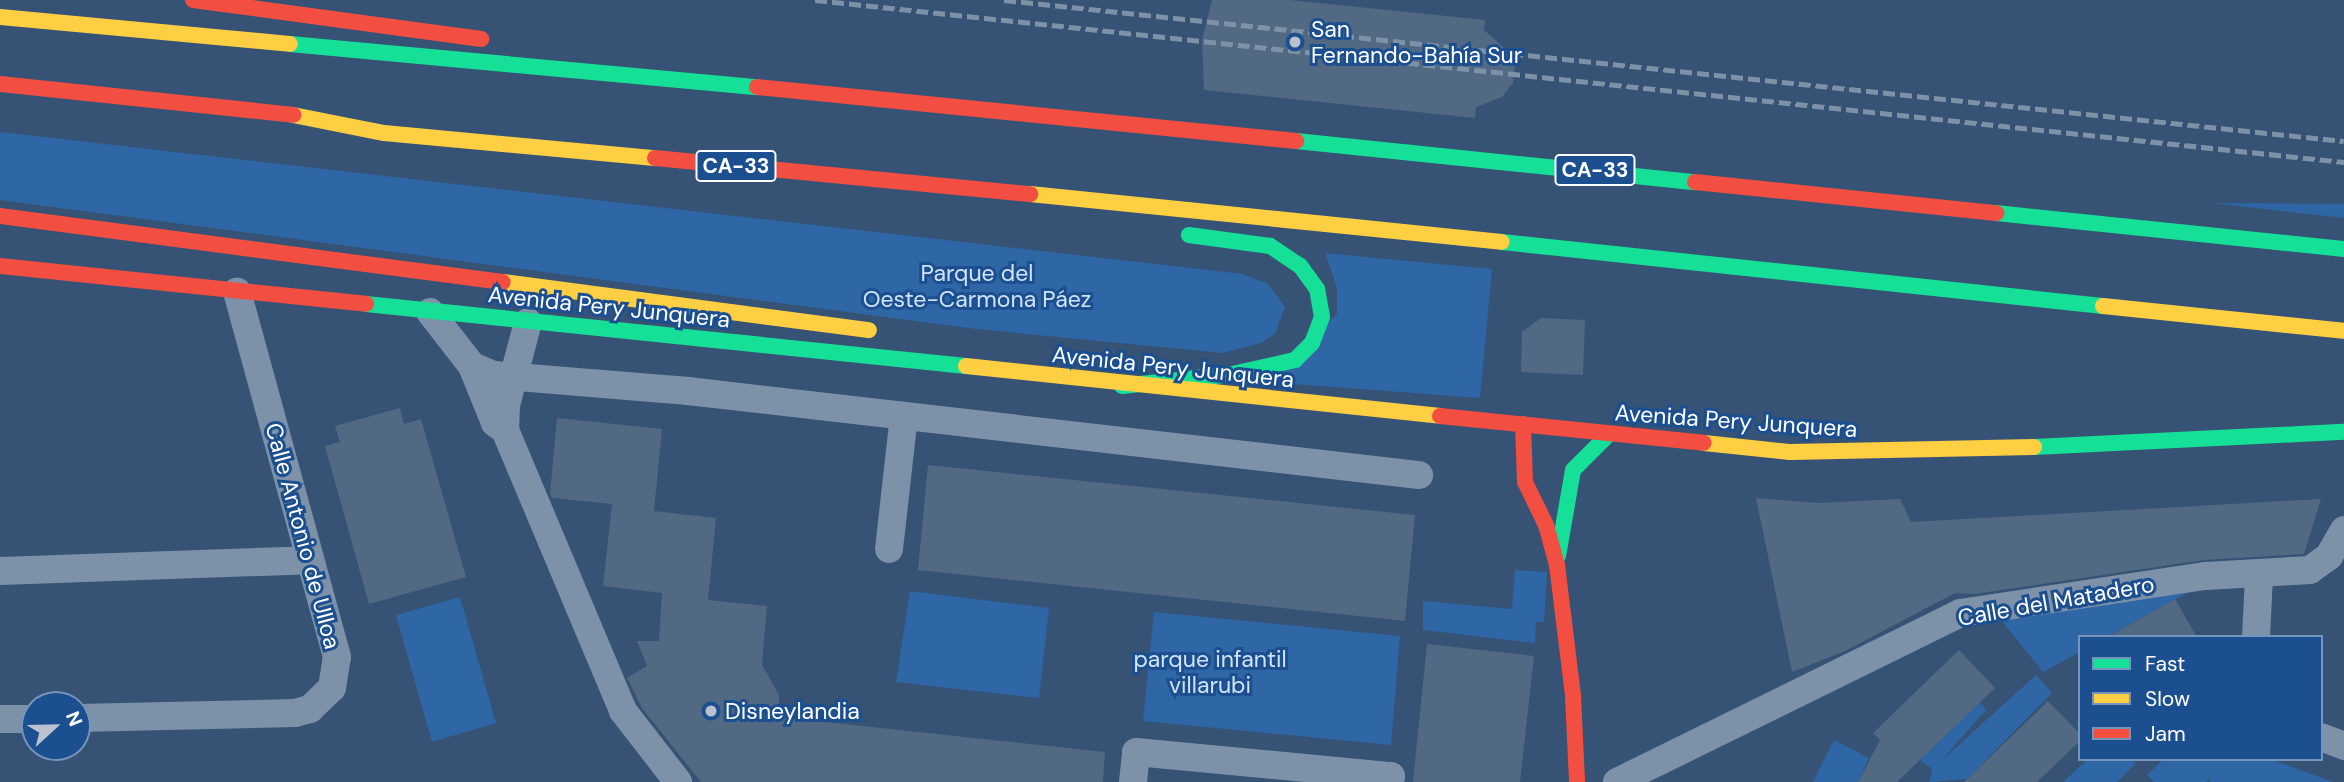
<!DOCTYPE html>
<html>
<head>
<meta charset="utf-8">
<style>
  body { margin:0 }
  #map { position:relative; width:2344px; height:782px; overflow:hidden; background:#365274; font-family:"DM Sans",sans-serif }
  div>[style] { position:absolute }
  [style*='--x'] { left:calc(var(--x)*1px); top:calc(var(--y)*1px); width:calc(var(--w)*1px); rotate:calc(var(--a)*1deg) }
  .green>* { inset:0; background:#2f66a5 }
  .building>* { inset:0; background:#526984 }
  .street>* { height:28px; margin:-14px; padding:0 14px; transform-origin:14px; border-radius:14px; background:#7d92a8 }
  .fast>* { height:16px; margin:-8px; padding:0 8px; transform-origin:8px; border-radius:8px; background:#16e098 }
  .slow>* { height:16px; margin:-8px; padding:0 8px; transform-origin:8px; border-radius:8px; background:#ffcf43 }
  .jam>* { height:16px; margin:-8px; padding:0 8px; transform-origin:8px; border-radius:8px; background:#f24e42 }
  .rail>* { height:5px; margin-top:-2.5px; transform-origin:0; background:repeating-linear-gradient(90deg,#7e92a7 0 12px,transparent 0 17px) }
  .dots>* { width:19px; height:19px; translate:-50% -50%; box-sizing:border-box; border:4px solid #1b4f8f; border-radius:50% }
  span { translate:-50% -50%; white-space:nowrap; text-align:center; line-height:1.15; -webkit-text-stroke:6px #1b4f8f; paint-order:stroke }
  .shield-label span { padding:2px 5px; background:#1b4f8f; border:2px solid; border-radius:5px; -webkit-text-stroke-width:0 }
  .shield-label { font-size:21px; color:#fff; font-weight:700 }
  .poi-label { font-size:23px; color:#fff }
  .left { translate:0 -50%; text-align:left }
  .park-label { font-size:23px; color:#cfe3fa }
  .street-label { font-size:23px; color:#fff }
  .legend { position:absolute; left:2078px; top:635px; width:245px; height:126px; box-sizing:border-box; background:#1b4f8f; border:2px solid #7695bc; margin:0; padding:9px 12px; list-style:none; font-size:21px; color:#fff }
  .legend li { display:flex; align-items:center; gap:14px; height:35px }
  .legend b { width:35px; border:2px solid #7695bc }
  .north { position:absolute; left:21px; top:691px; width:70px; height:70px; box-sizing:border-box; background:#1b4f8f; border:2px solid #7695bc; border-radius:50%; rotate:68deg; font-size:19px; font-weight:700; line-height:28px; text-align:center; color:#fff }
  .north::after { content:''; display:block; margin:auto; width:24px; height:32px; background:#b9c2ce; clip-path:polygon(50% 0,100% 100%,50% 72%,0 100%) }
</style>
</head>
<body>
<div id="map">
  <div class="green">
    <div style="clip-path:polygon(0 132px,1243px 274px,1268px 284px,1285px 307px,1275px 334px,1261px 343px,1223px 353px,976px 329px,0 200px)"></div>
    <div style="clip-path:polygon(2212px 203px,2344px 204px,2344px 218px)"></div>
    <div style="clip-path:polygon(1325px 253px,1492px 269px,1480px 398px,1265px 382px,1337px 314px,1337px 288px)"></div>
    <div style="clip-path:polygon(1515px 570px,1547px 572px,1544px 622px,1536px 622px,1535px 643px,1423px 630px,1423px 601px,1512px 609px)"></div>
    <div style="clip-path:polygon(2192px 590px,2107px 637px,2080px 637px,2080px 652px,2043px 672px,2001px 620px)"></div>
    <div style="clip-path:polygon(910px 591px,1049px 608px,1039px 698px,896px 682px)"></div>
    <div style="clip-path:polygon(460px 597px,496px 723px,432px 742px,396px 615px)"></div>
    <div style="clip-path:polygon(1154px 612px,1400px 636px,1391px 745px,1143px 721px)"></div>
    <div style="clip-path:polygon(2036px 675px,2052px 693px,1967px 779px,1929px 782px,1932px 769px,1920px 760px,1980px 702px,1986px 710px,1940px 762px)"></div>
    <div style="clip-path:polygon(1834px 740px,1869px 758px,1858px 782px,1813px 782px)"></div>
    <div style="clip-path:polygon(2088px 759px,2131px 759px,2136px 763px,2117px 782px,2063px 782px)"></div>
    <div style="clip-path:polygon(2164px 759px,2270px 759px,2333px 782px,2210px 782px,2210px 778px,2206px 782px,2154px 782px,2147px 775px)"></div>
  </div>
  <div class="building">
    <div style="clip-path:polygon(1212px 0,1290px 0,1485px 20px,1484px 30px,1509px 52px,1515px 67px,1513px 83px,1502px 97px,1476px 107px,1475px 118px,1204px 90px,1202px 40px)"></div>
    <div style="clip-path:polygon(1541px 318px,1585px 320px,1583px 375px,1521px 372px,1522px 332px)"></div>
    <div style="clip-path:polygon(400px 408px,404px 424px,421px 419px,466px 577px,369px 604px,325px 446px,340px 442px,335px 426px)"></div>
    <div style="clip-path:polygon(557px 418px,662px 429px,654px 511px,716px 518px,708px 600px,767px 606px,762px 665px,779px 695px,779px 717px,1105px 752px,1103px 782px,701px 782px,642px 708px,627px 678px,647px 666px,637px 641px,659px 641px,662px 593px,603px 586px,612px 504px,552px 498px,550px 494px)"></div>
    <div style="clip-path:polygon(928px 465px,1415px 515px,1405px 621px,918px 570px)"></div>
    <div style="clip-path:polygon(1756px 498px,1818px 503px,1900px 499px,1911px 522px,2321px 499px,2304px 554px,2204px 560px,1974px 594px,1955px 593px,1845px 651px,1792px 672px)"></div>
    <div style="clip-path:polygon(2175px 599px,2197px 637px,2108px 637px)"></div>
    <div style="clip-path:polygon(1427px 644px,1534px 656px,1520px 782px,1413px 782px)"></div>
    <div style="clip-path:polygon(1959px 650px,1995px 688px,1897px 782px,1858px 782px,1880px 740px,1873px 733px)"></div>
    <div style="clip-path:polygon(2048px 701px,2080px 734px,2080px 741px,2037px 782px,1964px 782px)"></div>
  </div>
  <div class="street">
    <div style="--x:430;--y:312;--w:68;--a:52.1"></div>
    <div style="--x:472;--y:366;--w:61;--a:68"></div>
    <div style="--x:495;--y:423;--w:12;--a:35"></div>
    <div style="--x:528;--y:322;--w:86;--a:104.8"></div>
    <div style="--x:506;--y:405;--w:25;--a:92"></div>
    <div style="--x:505;--y:430;--w:305;--a:67.2"></div>
    <div style="--x:623;--y:711;--w:90;--a:52.2"></div>
    <div style="--x:472;--y:366;--w:23;--a:23"></div>
    <div style="--x:493;--y:375;--w:196;--a:4.7"></div>
    <div style="--x:688;--y:391;--w:736;--a:6.56"></div>
    <div style="--x:889;--y:549;--w:134;--a:-83.6"></div>
    <div style="--x:0;--y:571;--w:309;--a:-2"></div>
    <div style="--x:2256;--y:637;--w:61;--a:-87.2"></div>
    <div style="--x:77;--y:718;--w:218;--a:-1.3"></div>
    <div style="--x:295;--y:713;--w:16;--a:-15"></div>
    <div style="--x:310;--y:709;--w:30;--a:-44"></div>
    <div style="--x:332;--y:688;--w:31;--a:-81"></div>
    <div style="--x:337;--y:657;--w:379;--a:-105.3"></div>
    <div style="--x:0;--y:719;--w:35;--a:0"></div>
    <div style="--x:2321;--y:737;--w:25;--a:21"></div>
    <div style="--x:1133;--y:782;--w:30;--a:-84"></div>
    <div style="--x:1136;--y:752;--w:256;--a:5.4"></div>
    <div style="--x:1391;--y:776;--w:6;--a:99"></div>
    <div style="--x:1617;--y:782;--w:382;--a:-26.2"></div>
    <div style="--x:1960;--y:613;--w:249;--a:-8.6"></div>
    <div style="--x:2206;--y:576;--w:104;--a:-3.3"></div>
    <div style="--x:2310;--y:570;--w:24;--a:-36"></div>
    <div style="--x:2329;--y:556;--w:30;--a:-60"></div>
  </div>
  <div class="fast">
    <div style="--x:290;--y:44;--w:469;--a:5.3"></div>
    <div style="--x:1296;--y:141;--w:401;--a:5.9"></div>
    <div style="--x:1996;--y:213;--w:350;--a:5.9"></div>
    <div style="--x:1502;--y:242;--w:604;--a:6.08"></div>
    <div style="--x:366;--y:304;--w:603;--a:5.9"></div>
    <div style="--x:1122;--y:386;--w:111;--a:-6.2"></div>
    <div style="--x:1232;--y:374;--w:65;--a:-12.5"></div>
    <div style="--x:1295;--y:360;--w:24;--a:-45"></div>
    <div style="--x:1312;--y:343;--w:28;--a:-69"></div>
    <div style="--x:1322;--y:317;--w:28;--a:-100"></div>
    <div style="--x:1317;--y:289;--w:29;--a:-126"></div>
    <div style="--x:1300;--y:266;--w:36;--a:-146"></div>
    <div style="--x:1270;--y:246;--w:82;--a:-172.3"></div>
    <div style="--x:2034;--y:447;--w:310;--a:-2.8"></div>
    <div style="--x:1558;--y:556;--w:87;--a:-80.1"></div>
    <div style="--x:1573;--y:470;--w:49;--a:-45"></div>
  </div>
  <div class="slow">
    <div style="--x:0;--y:17;--w:291;--a:5.3"></div>
    <div style="--x:293;--y:115;--w:93;--a:11.2"></div>
    <div style="--x:384;--y:133;--w:272;--a:5.3"></div>
    <div style="--x:1030;--y:194;--w:474;--a:5.8"></div>
    <div style="--x:503;--y:282;--w:369;--a:7.5"></div>
    <div style="--x:2103;--y:306;--w:242;--a:5.9"></div>
    <div style="--x:966;--y:366;--w:477;--a:6"></div>
    <div style="--x:1704;--y:443;--w:86;--a:6"></div>
    <div style="--x:1790;--y:452;--w:244;--a:-1.2"></div>
  </div>
  <div class="jam">
    <div style="--x:193;--y:0;--w:291;--a:7.7"></div>
    <div style="--x:0;--y:84;--w:295;--a:6"></div>
    <div style="--x:757;--y:87;--w:542;--a:5.72"></div>
    <div style="--x:655;--y:158;--w:377;--a:5.5"></div>
    <div style="--x:1695;--y:182;--w:303;--a:5.9"></div>
    <div style="--x:0;--y:216;--w:507;--a:7.48"></div>
    <div style="--x:0;--y:266;--w:368;--a:5.9"></div>
    <div style="--x:1440;--y:416;--w:265;--a:5.8"></div>
    <div style="--x:1523;--y:424;--w:58;--a:88"></div>
    <div style="--x:1525;--y:482;--w:48;--a:64"></div>
    <div style="--x:1546;--y:525;--w:41;--a:74.6"></div>
    <div style="--x:1557;--y:565;--w:132;--a:83"></div>
    <div style="--x:1573;--y:696;--w:86;--a:87.3"></div>
  </div>
  <div class="rail">
    <div style="--x:815;--y:0;--w:1538;--a:6.05"></div>
    <div style="--x:1004;--y:0;--w:1347;--a:6.01"></div>
  </div>
  <div class="dots">
    <div style="left:1295px;top:42px;background:#b9c2ce"></div>
    <div style="left:711px;top:711px;background:#b9c2ce"></div>
  </div>
  <div class="shield-label">
    <span style="left:736px;top:166px">CA-33</span>
    <span style="left:1595px;top:170px">CA-33</span>
  </div>
  <div class="poi-label">
    <span class="left" style="left:1311px;top:42px">San<br>Fernando-Bahía Sur</span>
    <span class="left" style="left:725px;top:711px">Disneylandia</span>
  </div>
  <div class="park-label">
    <span style="left:977px;top:286px">Parque del<br>Oeste-Carmona Páez</span>
    <span style="left:1210px;top:672px">parque infantil<br>villarubi</span>
  </div>
  <div class="street-label">
    <span style="left:609px;top:307px;rotate:6deg">Avenida Pery Junquera</span>
    <span style="left:1173px;top:367px;rotate:6deg">Avenida Pery Junquera</span>
    <span style="left:1736px;top:421px;rotate:4deg">Avenida Pery Junquera</span>
    <span style="left:303px;top:536px;rotate:75deg">Calle Antonio de Ulloa</span>
    <span style="left:2056px;top:601px;rotate:-10deg">Calle del Matadero</span>
  </div>
  <ul class="legend">
  <li><b style="height:9px;background:#16e098"></b>Fast</li>
  <li><b style="height:9px;background:#ffcf43"></b>Slow</li>
  <li><b style="height:9px;background:#f24e42"></b>Jam</li>
  </ul>
  <div class="north">N</div>
</div>
</body>
</html>
